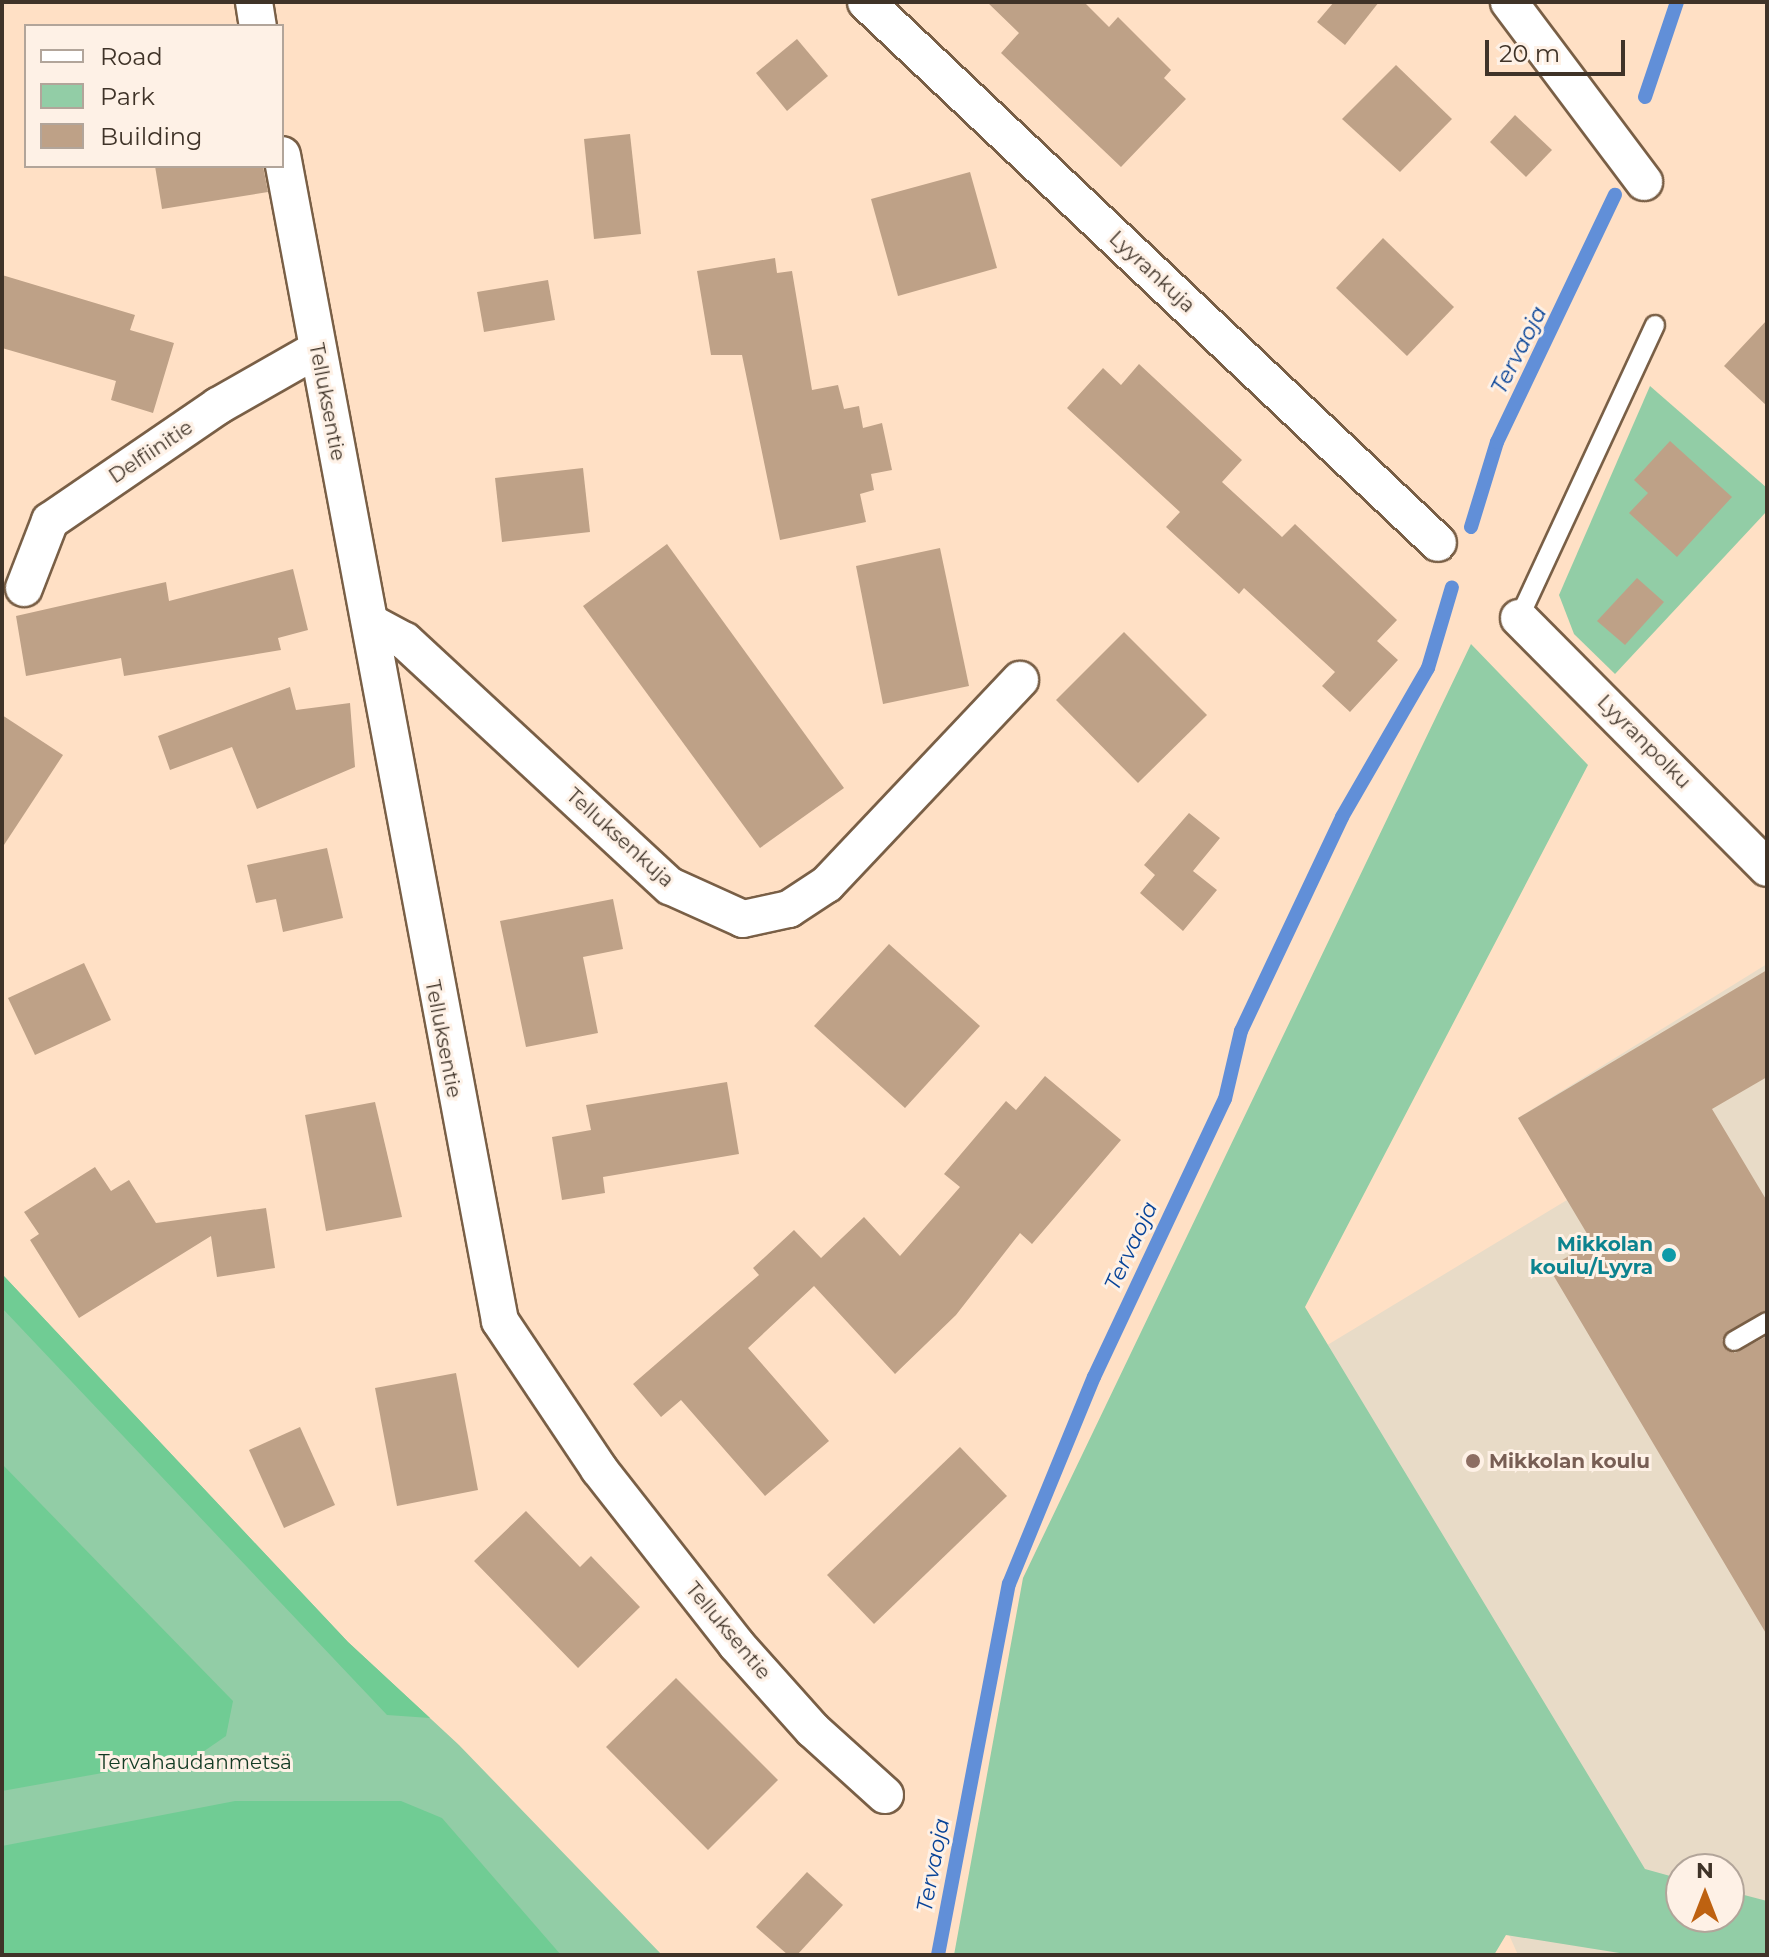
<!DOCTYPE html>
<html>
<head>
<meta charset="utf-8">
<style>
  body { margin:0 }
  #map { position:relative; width:1769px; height:1957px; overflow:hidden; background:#ffe0c5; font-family:Montserrat,sans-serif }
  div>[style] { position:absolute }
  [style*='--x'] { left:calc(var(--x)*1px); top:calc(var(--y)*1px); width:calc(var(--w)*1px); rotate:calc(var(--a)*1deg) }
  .education>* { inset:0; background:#e8dbc7 }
  .green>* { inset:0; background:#92cda6 }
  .forest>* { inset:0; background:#70cc94 }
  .stream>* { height:14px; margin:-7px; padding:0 7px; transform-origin:7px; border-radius:7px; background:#618fd8 }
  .building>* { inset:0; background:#bea187 }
  .roads { filter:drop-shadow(2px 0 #795f46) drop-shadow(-2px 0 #795f46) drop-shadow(0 2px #795f46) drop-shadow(0 -2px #795f46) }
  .lane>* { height:18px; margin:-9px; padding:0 9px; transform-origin:9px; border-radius:9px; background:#fff }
  .street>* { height:36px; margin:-18px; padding:0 18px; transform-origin:18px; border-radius:18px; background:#fff }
  .dots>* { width:22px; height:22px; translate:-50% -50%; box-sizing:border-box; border:4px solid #fef1e6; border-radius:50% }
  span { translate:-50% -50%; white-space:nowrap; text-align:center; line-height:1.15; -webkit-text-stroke:6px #fef1e6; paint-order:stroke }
  .street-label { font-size:20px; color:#3f3328 }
  .culture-label { font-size:20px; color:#0d838f; font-weight:700 }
  .right { translate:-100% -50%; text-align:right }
  .education-label { font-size:20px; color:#785e54; font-weight:700 }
  .left { translate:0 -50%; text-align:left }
  .park-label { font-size:20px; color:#133b24 }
  .water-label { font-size:22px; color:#074398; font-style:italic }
  .frame { position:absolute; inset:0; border:4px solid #3f3328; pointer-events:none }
  .legend { position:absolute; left:24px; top:24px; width:260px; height:144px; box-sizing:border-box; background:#fef1e6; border:2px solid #b2a59a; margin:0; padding:10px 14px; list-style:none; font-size:24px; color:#3f3328 }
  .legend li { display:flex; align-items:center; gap:16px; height:40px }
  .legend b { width:40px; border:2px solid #b2a59a }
  .north { position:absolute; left:1665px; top:1853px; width:80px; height:80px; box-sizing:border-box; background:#fef1e6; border:2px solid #b2a59a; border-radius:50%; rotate:0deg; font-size:22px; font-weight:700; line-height:32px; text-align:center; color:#3f3328 }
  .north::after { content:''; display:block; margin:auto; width:28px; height:36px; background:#be6211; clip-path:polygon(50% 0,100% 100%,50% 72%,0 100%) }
  .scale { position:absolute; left:1485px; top:40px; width:140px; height:36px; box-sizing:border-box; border:4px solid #3f3328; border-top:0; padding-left:10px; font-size:24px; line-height:28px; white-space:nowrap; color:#3f3328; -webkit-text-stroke:6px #fef1e6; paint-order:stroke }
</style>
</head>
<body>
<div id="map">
  <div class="education">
    <div style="clip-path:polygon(evenodd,1767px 964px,1767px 1955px,1518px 1955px,1455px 1814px,1195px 1425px,1567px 1200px,1518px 1118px,1767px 964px,1681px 1869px,1729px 1869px,1729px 1917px,1681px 1917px,1681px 1869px)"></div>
  </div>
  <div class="green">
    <div style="clip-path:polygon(1650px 386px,1767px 488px,1767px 511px,1615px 674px,1574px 634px,1559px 595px)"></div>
    <div style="clip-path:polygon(1471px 644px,1588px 765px,1305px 1307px,1645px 1869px,1681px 1879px,1681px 1917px,1729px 1917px,1729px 1891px,1767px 1901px,1767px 1955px,1632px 1955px,1506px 1935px,1494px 1955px,954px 1955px,1023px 1578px)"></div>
    <div style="clip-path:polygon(2px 1274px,348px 1642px,459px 1745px,662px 1955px,2px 1955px)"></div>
  </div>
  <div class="forest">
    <div style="clip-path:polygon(2px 1274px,348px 1642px,430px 1718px,387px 1715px,2px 1308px)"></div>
    <div style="clip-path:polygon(2px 1464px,233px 1701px,226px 1736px,197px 1756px,2px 1791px)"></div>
    <div style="clip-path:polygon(235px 1801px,401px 1801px,442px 1818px,561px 1955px,2px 1955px,2px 1846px)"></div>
  </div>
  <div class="stream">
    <div style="--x:1645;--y:97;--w:100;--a:-71.4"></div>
    <div style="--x:1471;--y:527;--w:89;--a:-73"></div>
    <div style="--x:1497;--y:442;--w:274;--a:-64.5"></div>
    <div style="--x:938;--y:1955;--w:378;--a:-79.2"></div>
    <div style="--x:1009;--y:1584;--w:224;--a:-67.7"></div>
    <div style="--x:1094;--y:1377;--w:307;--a:-64.8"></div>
    <div style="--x:1225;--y:1099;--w:70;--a:-76.8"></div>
    <div style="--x:1241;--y:1031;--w:237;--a:-64.7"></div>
    <div style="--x:1342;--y:817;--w:172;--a:-60"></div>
    <div style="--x:1428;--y:668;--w:84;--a:-73.5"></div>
  </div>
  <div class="building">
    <div style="clip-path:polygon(987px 2px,1084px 2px,1109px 27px,1118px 17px,1171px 70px,1164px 78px,1186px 99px,1121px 167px,1001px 53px,1019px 33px)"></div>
    <div style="clip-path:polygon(1334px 2px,1379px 2px,1345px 45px,1317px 22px)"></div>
    <div style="clip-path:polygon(797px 39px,828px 76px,787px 111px,756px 73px)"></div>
    <div style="clip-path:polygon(1396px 65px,1452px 119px,1400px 172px,1342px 119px)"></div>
    <div style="clip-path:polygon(1515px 115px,1552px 150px,1526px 177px,1490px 142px)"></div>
    <div style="clip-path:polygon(630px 134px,641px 234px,594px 239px,584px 139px)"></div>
    <div style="clip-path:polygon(155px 166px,263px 166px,268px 192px,162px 209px)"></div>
    <div style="clip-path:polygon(970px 172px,997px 268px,898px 296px,871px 199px)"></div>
    <div style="clip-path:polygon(1383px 238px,1454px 307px,1407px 356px,1336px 288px)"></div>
    <div style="clip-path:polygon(775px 258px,777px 273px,792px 271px,812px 390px,838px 385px,844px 409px,859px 406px,863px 428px,882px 423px,892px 470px,871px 474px,874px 490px,860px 494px,866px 522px,780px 540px,742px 355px,711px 355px,697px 271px)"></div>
    <div style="clip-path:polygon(2px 275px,135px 315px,130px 330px,174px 343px,153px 413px,111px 400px,116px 381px,2px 348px)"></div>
    <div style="clip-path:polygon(548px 280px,555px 320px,484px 332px,477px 292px)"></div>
    <div style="clip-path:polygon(1767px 320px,1767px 406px,1724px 366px)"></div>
    <div style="clip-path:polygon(1139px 364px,1242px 460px,1222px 482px,1282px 537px,1295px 524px,1397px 620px,1377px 641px,1398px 660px,1350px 712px,1322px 686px,1335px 672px,1244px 588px,1239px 594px,1166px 527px,1180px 512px,1067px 408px,1103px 368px,1121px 385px)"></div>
    <div style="clip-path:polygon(1670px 441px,1732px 497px,1677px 557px,1629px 513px,1648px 493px,1634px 480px)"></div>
    <div style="clip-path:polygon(583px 468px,590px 532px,502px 542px,495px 478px)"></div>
    <div style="clip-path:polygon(667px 544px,844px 788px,760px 848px,583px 606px)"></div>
    <div style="clip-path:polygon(940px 548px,969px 686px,883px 704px,856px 566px)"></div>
    <div style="clip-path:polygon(293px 569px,308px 630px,278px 638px,281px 650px,124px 676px,121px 658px,26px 676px,16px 616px,166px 582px,169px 601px)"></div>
    <div style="clip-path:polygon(1637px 578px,1664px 602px,1625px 645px,1597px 621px)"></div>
    <div style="clip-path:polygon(1124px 632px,1207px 715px,1138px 783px,1056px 700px)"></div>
    <div style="clip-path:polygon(290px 687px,296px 710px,350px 703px,355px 767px,257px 809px,232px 747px,170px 770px,158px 736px)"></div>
    <div style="clip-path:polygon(2px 715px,63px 755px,2px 848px)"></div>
    <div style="clip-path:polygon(1189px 813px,1220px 838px,1193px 871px,1217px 890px,1183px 931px,1140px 893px,1155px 875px,1144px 865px)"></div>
    <div style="clip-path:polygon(327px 848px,343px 918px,283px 932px,276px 899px,256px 903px,247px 865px)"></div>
    <div style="clip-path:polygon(613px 899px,623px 949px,583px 957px,598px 1033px,526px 1047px,500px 921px)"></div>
    <div style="clip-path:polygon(889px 944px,980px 1026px,905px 1108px,814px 1026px)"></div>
    <div style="clip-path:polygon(84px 963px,111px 1020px,35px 1055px,8px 998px)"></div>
    <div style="clip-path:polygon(1767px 970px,1767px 1077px,1712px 1109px,1767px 1201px,1767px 1310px,1722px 1340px,1735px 1353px,1767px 1336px,1767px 1635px,1549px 1268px,1592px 1242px,1518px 1118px)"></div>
    <div style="clip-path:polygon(1045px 1076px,1121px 1140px,1032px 1244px,1020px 1233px,956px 1315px,895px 1374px,814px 1286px,748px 1348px,829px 1441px,765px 1496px,681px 1400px,661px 1417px,633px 1384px,759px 1275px,753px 1268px,794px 1230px,821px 1258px,864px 1217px,900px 1256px,960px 1187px,944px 1174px,1006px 1101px,1016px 1110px)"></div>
    <div style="clip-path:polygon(727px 1082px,739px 1154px,603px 1177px,605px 1193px,562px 1200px,552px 1137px,591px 1130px,586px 1105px)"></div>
    <div style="clip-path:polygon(375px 1102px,402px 1217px,326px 1231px,305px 1115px)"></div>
    <div style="clip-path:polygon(95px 1167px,111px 1191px,129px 1180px,156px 1223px,266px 1208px,275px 1268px,217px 1277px,211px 1236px,79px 1318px,30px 1240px,39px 1234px,24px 1212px)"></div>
    <div style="clip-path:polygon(456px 1373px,478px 1490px,397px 1506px,375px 1388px)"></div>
    <div style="clip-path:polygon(300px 1427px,335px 1505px,284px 1528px,249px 1450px)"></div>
    <div style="clip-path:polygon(960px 1447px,1007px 1496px,874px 1624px,827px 1575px)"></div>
    <div style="clip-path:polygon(526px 1511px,580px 1567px,591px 1556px,640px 1607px,578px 1668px,474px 1561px)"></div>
    <div style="clip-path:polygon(676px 1678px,778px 1780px,708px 1850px,606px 1747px)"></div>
    <div style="clip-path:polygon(807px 1872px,843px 1905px,797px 1955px,788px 1955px,756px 1927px)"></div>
  </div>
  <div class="roads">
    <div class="lane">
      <div style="--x:1519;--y:618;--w:323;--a:-65.1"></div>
      <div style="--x:1734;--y:1341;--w:38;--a:-30"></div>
    </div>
    <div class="street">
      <div style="--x:254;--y:2;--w:24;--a:81"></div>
      <div style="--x:866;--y:2;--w:787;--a:43.4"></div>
      <div style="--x:1509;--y:2;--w:225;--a:53.1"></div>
      <div style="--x:282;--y:155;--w:1186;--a:79.41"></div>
      <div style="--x:500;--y:1321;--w:178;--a:56.2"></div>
      <div style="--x:599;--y:1469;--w:222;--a:51.9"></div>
      <div style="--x:736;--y:1644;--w:115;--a:48.2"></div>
      <div style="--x:813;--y:1730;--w:97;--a:42.1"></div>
      <div style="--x:24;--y:588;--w:72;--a:-68.8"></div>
      <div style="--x:50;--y:521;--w:204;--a:-34.4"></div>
      <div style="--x:218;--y:406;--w:113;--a:-29.7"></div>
      <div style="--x:1519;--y:618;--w:352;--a:45.2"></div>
      <div style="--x:371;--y:623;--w:38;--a:28"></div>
      <div style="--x:405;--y:641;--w:361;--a:42.8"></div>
      <div style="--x:670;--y:886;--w:80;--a:24.3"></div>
      <div style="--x:743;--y:919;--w:47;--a:-12.3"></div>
      <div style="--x:789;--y:909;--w:45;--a:-33.3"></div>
      <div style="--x:827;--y:884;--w:281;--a:-46.6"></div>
    </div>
  </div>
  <div class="dots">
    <div style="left:1669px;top:1255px;background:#0f9aa8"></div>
    <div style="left:1473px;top:1461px;background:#8d6e63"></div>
  </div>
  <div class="street-label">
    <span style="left:1152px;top:272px;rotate:43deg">Lyyrankuja</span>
    <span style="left:327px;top:402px;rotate:79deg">Telluksentie</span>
    <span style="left:151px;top:452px;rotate:-34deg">Delfiinitie</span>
    <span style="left:1644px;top:742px;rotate:45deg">Lyyranpolku</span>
    <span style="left:620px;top:838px;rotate:42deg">Telluksenkuja</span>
    <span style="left:443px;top:1039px;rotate:79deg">Telluksentie</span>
    <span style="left:728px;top:1631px;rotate:50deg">Telluksentie</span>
  </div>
  <div class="culture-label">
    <span class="right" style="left:1653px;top:1256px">Mikkolan<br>koulu/Lyyra</span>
  </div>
  <div class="education-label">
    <span class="left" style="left:1489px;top:1461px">Mikkolan koulu</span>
  </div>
  <div class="park-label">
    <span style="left:195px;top:1762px">Tervahaudanmetsä</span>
  </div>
  <div class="water-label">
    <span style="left:1519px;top:350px;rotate:-63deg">Tervaoja</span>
    <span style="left:1131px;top:1246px;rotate:-65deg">Tervaoja</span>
    <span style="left:933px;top:1865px;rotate:-79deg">Tervaoja</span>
  </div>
  <div class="frame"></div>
  <ul class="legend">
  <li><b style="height:10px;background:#fff"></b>Road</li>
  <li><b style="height:22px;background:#92cda6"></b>Park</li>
  <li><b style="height:22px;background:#bea187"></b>Building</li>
  </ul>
  <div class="north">N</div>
  <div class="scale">20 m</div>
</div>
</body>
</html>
